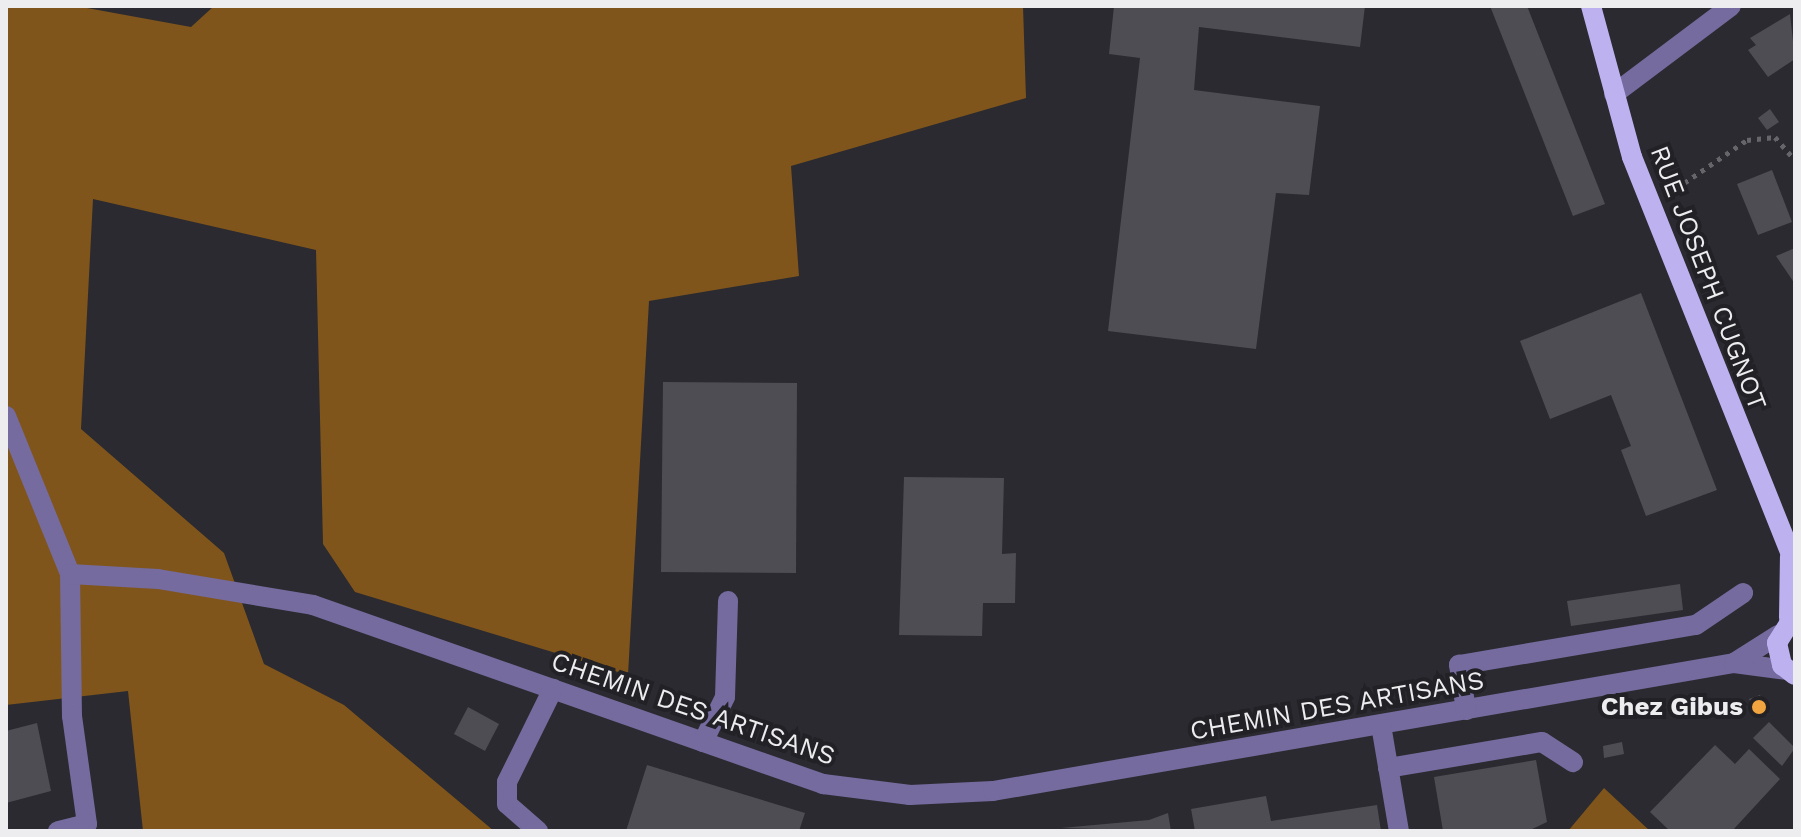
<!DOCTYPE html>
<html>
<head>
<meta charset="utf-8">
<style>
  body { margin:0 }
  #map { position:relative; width:1801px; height:837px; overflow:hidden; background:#2b2a30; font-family:"Work Sans",sans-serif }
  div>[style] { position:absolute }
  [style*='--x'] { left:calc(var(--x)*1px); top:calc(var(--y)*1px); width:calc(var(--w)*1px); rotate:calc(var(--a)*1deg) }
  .forest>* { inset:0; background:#7f551b }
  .building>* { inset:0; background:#4e4d53 }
  .path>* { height:5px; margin-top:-2.5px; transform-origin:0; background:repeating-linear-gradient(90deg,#65656a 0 4px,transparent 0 10px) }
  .minor>* { height:20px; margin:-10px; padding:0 10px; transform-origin:10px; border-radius:10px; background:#756b9e }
  .major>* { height:20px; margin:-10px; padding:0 10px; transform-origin:10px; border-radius:10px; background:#bdb1f0 }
  .dots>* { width:22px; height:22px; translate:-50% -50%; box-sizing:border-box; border:4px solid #222126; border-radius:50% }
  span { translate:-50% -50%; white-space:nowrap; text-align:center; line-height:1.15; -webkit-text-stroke:8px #222126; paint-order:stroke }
  .street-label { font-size:26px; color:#ededf0 }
  .poi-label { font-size:26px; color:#ededf0; font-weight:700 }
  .right { translate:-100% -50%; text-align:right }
  .frame { position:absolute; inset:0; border:8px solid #ededf0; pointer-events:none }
</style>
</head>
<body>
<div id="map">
  <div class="forest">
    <div style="clip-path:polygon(6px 6px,76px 6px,191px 27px,214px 6px,1023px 6px,1026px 98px,791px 166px,799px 276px,649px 301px,628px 675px,355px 592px,323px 544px,316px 250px,93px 199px,81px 429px,224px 553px,264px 664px,344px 705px,494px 831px,143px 831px,128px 691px,6px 705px)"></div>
    <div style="clip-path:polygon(1604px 788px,1650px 831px,1568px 831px)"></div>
  </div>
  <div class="building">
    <div style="clip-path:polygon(1114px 6px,1365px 6px,1360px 47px,1199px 27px,1194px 90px,1320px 106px,1309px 195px,1276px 193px,1256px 349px,1108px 331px,1140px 58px,1109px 54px)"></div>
    <div style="clip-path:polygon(1490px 6px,1527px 6px,1605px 204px,1573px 216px)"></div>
    <div style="clip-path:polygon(1790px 14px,1795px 59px,1768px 77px,1748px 50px,1756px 45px,1750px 38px)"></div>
    <div style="clip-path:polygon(1770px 109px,1779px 122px,1767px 130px,1758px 118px)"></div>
    <div style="clip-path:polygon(1772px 170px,1792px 222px,1758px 235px,1737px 184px)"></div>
    <div style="clip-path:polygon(1795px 248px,1795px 284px,1776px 256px)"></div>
    <div style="clip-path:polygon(1641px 293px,1717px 490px,1646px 516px,1621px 450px,1631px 446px,1611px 395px,1550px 419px,1520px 341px)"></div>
    <div style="clip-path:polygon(663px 382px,797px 383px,796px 573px,661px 572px)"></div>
    <div style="clip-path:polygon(904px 477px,1004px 478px,1002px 554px,1016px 553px,1015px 603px,983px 603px,982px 636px,899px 635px)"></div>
    <div style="clip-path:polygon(1680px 584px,1683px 610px,1571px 626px,1567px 601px)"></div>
    <div style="clip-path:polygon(1760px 695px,1768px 714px,1758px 718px,1749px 699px)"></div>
    <div style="clip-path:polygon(468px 707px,499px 724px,485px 751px,454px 734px)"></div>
    <div style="clip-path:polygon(1769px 722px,1795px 748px,1782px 766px,1753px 738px)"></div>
    <div style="clip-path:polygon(37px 723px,51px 791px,6px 803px,6px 731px)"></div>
    <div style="clip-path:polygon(1622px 742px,1624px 754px,1604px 758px,1603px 746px)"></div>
    <div style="clip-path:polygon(1715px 745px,1735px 764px,1749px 749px,1780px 779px,1732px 831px,1670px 831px,1650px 812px)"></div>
    <div style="clip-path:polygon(1536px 760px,1547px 822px,1528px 831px,1443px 831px,1434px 777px)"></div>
    <div style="clip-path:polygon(647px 765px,805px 813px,799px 831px,626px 831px)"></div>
    <div style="clip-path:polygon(1266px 796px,1271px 821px,1377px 805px,1381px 831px,1195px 831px,1191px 809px)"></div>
    <div style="clip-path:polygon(1168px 813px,1171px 831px,1061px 828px,1149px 820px)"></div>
  </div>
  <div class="path">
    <div style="--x:1668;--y:194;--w:96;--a:-34.4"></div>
    <div style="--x:1747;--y:140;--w:28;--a:-6"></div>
    <div style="--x:1775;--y:137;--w:30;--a:49"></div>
  </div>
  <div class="minor">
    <div style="--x:1614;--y:94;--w:146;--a:-36.9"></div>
    <div style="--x:6;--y:416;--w:170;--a:67.9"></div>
    <div style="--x:70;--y:574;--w:142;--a:89.2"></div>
    <div style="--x:72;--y:716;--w:109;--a:82.1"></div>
    <div style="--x:87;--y:824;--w:30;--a:166"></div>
    <div style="--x:70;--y:574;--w:88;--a:3.3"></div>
    <div style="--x:158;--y:579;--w:157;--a:9.5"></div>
    <div style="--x:313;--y:605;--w:541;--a:19.34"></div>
    <div style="--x:823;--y:784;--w:88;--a:7.2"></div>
    <div style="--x:910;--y:795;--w:83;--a:-2.8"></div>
    <div style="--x:993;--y:791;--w:752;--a:-9.8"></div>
    <div style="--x:1734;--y:663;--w:53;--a:7.5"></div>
    <div style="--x:1734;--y:663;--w:52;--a:-32.5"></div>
    <div style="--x:1466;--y:710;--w:46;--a:-98.8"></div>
    <div style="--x:1459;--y:665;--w:240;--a:-9.6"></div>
    <div style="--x:1696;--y:625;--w:57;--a:-34.2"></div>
    <div style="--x:1381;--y:725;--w:108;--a:80.4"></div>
    <div style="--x:703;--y:742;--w:50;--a:-63.9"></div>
    <div style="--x:725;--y:697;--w:96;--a:-88.2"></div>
    <div style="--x:1388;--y:768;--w:156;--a:-9.6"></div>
    <div style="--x:1542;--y:742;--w:37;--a:33"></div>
    <div style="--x:538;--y:831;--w:41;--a:-138.9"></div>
    <div style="--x:507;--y:804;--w:22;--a:-90"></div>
    <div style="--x:507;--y:782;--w:104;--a:-63.7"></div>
  </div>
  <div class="major">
    <div style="--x:1591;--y:6;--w:156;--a:74.8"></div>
    <div style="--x:1632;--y:157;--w:439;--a:68.2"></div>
    <div style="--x:1795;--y:614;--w:34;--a:122"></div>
    <div style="--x:1777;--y:643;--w:23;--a:77"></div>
    <div style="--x:1782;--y:665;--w:16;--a:38"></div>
    <div style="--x:1789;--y:618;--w:61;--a:-89.1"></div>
  </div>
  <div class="dots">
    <div style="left:1759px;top:707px;background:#f1a540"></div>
  </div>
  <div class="street-label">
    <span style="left:1708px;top:278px;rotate:69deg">RUE JOSEPH CUGNOT</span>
    <span style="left:1337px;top:706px;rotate:-10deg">CHEMIN DES ARTISANS</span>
    <span style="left:693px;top:709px;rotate:19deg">CHEMIN DES ARTISANS</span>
  </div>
  <div class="poi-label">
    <span class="right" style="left:1743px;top:707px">Chez Gibus</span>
  </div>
  <div class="frame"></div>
</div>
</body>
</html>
